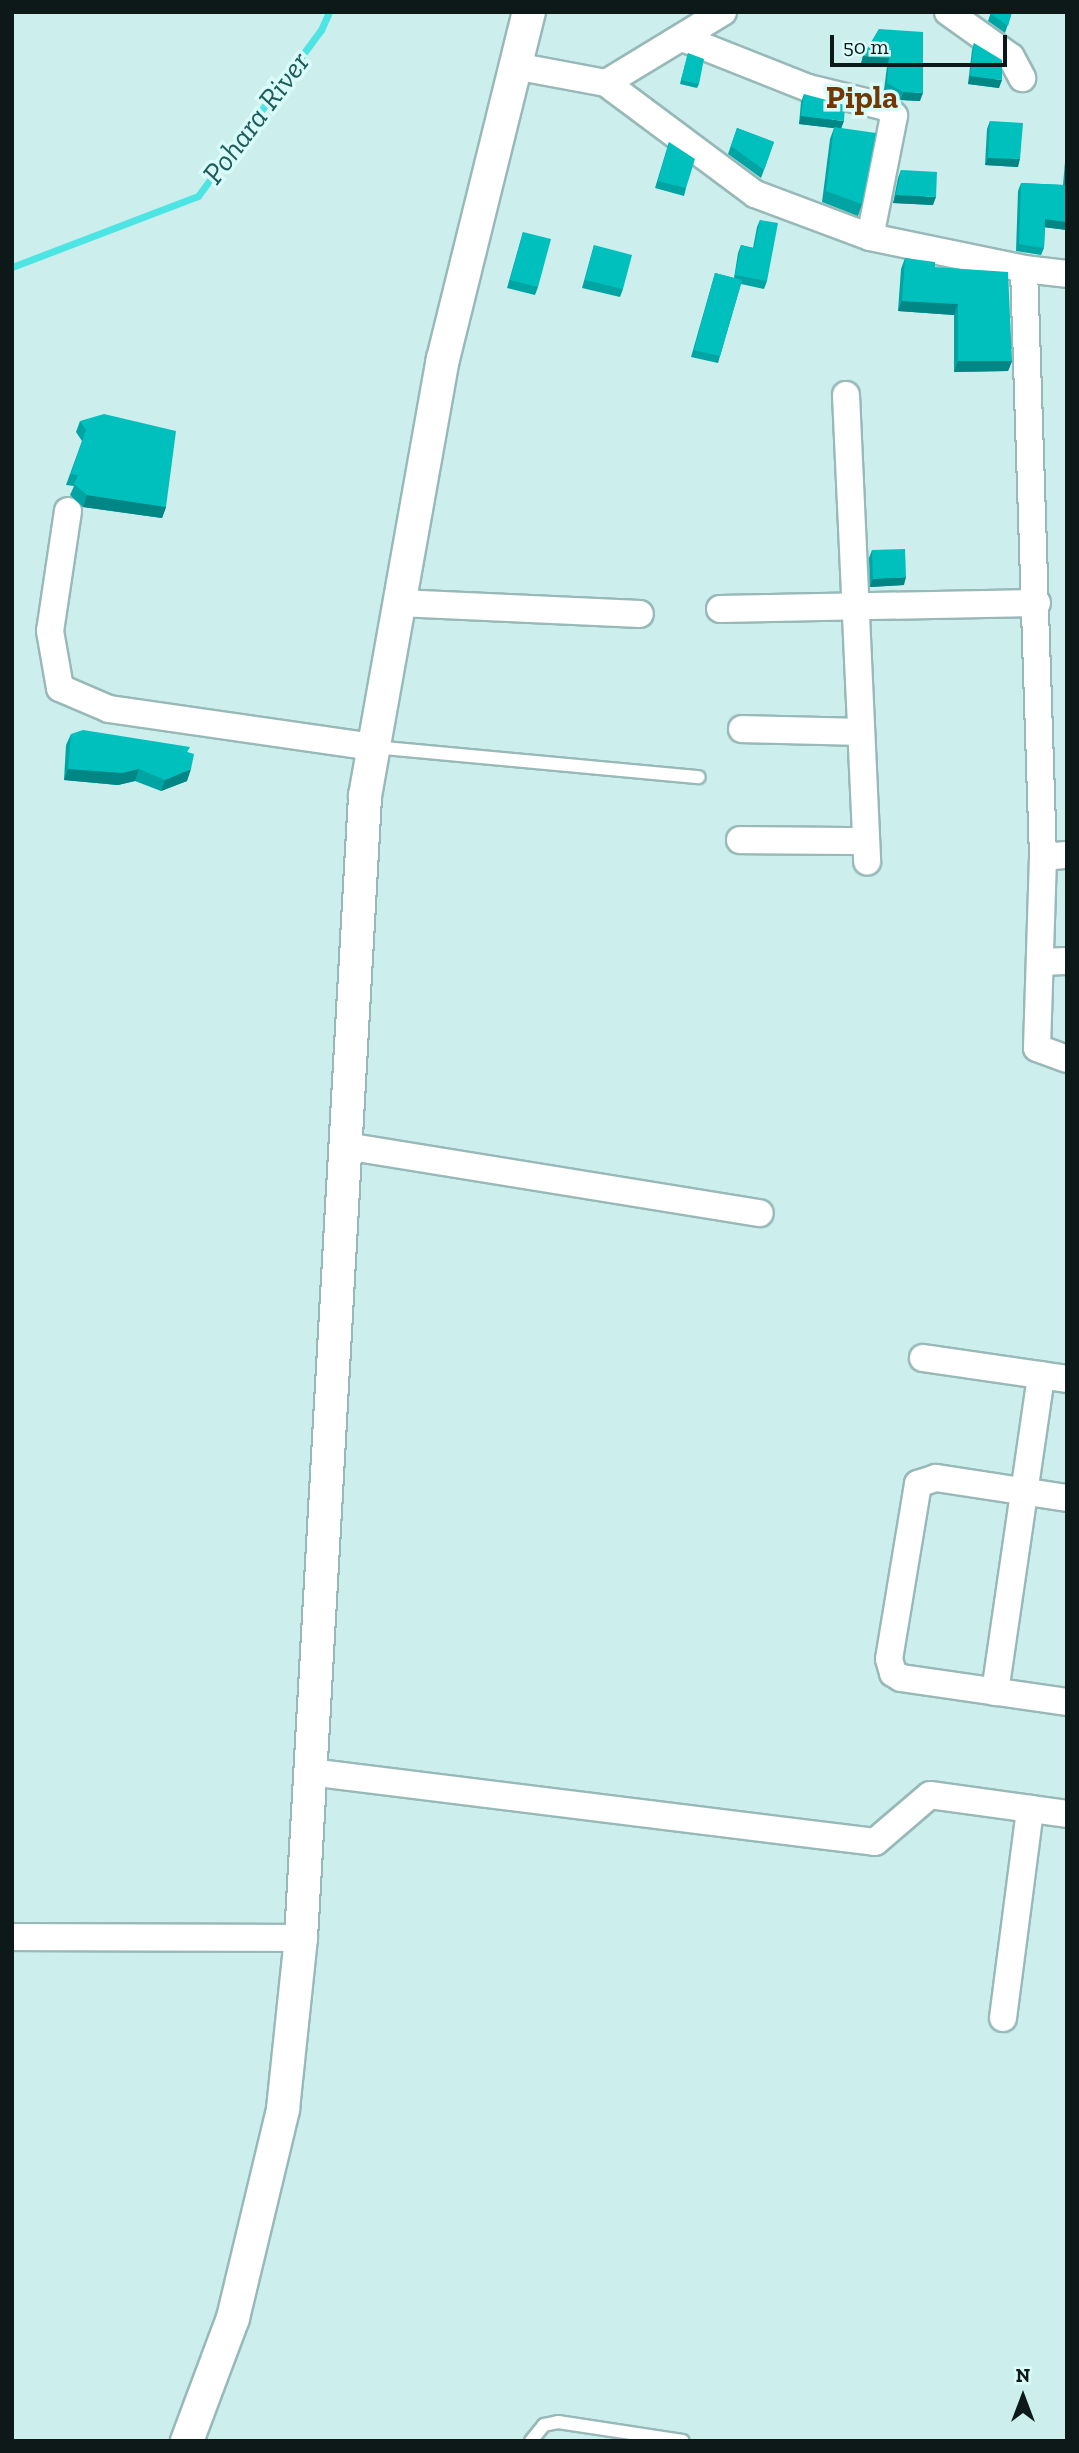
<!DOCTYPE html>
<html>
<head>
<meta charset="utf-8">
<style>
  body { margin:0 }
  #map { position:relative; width:1079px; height:2453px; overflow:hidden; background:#cceeed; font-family:"Zilla Slab",serif }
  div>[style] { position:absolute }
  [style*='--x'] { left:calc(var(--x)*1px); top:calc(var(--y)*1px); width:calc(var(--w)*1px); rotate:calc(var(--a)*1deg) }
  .stream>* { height:7px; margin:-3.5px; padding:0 3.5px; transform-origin:3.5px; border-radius:3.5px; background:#4de5e3 }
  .roads { filter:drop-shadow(2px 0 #98b9b8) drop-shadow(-2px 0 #98b9b8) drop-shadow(0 2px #98b9b8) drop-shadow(0 -2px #98b9b8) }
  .service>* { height:12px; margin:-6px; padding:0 6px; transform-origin:6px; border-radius:6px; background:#fff }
  .minor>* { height:26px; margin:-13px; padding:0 13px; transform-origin:13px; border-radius:13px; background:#fff }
  .tertiary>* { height:32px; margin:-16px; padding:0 16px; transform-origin:16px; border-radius:16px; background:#fff }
  .wall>* { inset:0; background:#00a5a3 }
  .shaded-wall>* { inset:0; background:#008685 }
  .building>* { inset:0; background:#00c0be }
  span { translate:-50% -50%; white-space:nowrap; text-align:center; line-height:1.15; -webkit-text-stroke:7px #d9fcfa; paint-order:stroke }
  .water-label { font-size:30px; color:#1e5c5b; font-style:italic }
  .quarter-label { font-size:32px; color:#723803; font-weight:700 }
  .frame { position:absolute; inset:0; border:14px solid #0d1919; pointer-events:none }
  .north { position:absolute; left:988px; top:2362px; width:70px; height:70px; -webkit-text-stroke:5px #d9fcfa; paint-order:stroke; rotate:0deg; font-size:19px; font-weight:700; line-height:28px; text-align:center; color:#0d1919 }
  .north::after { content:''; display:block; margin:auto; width:24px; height:32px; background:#0d1919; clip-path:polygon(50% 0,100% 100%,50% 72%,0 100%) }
  .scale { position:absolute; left:830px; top:35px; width:177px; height:32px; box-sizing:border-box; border:4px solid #0d1919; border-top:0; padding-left:9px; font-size:21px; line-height:24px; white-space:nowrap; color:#0d1919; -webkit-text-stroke:5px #d9fcfa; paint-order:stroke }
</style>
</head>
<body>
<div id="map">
  <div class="stream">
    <div style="--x:12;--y:267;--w:199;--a:-20.9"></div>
    <div style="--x:198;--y:196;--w:207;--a:-53.5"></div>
    <div style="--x:321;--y:30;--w:20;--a:-66"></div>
  </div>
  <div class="roads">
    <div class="service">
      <div style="--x:374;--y:747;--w:326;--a:5.3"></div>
      <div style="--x:531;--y:2441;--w:21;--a:-51"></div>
      <div style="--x:544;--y:2425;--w:14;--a:-12"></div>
      <div style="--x:558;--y:2422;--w:126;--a:8.6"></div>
    </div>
    <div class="minor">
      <div style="--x:948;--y:12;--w:77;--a:35.5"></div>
      <div style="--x:1011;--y:57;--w:24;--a:62"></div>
      <div style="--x:682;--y:38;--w:136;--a:21.6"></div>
      <div style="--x:808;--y:88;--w:80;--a:13.7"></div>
      <div style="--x:886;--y:107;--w:12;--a:48"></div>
      <div style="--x:894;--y:116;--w:123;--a:101.2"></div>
      <div style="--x:515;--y:66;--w:93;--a:10.6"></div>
      <div style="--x:606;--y:83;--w:186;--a:36.7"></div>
      <div style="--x:755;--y:194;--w:123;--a:20.5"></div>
      <div style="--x:870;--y:237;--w:157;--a:11.7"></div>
      <div style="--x:1024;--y:269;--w:43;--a:6.6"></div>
      <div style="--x:606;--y:83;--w:137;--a:-31.3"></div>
      <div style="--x:1024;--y:269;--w:588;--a:88.15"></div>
      <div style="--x:1043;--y:857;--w:24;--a:-5"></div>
      <div style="--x:846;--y:395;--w:467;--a:87.4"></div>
      <div style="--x:68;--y:511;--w:121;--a:98.5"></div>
      <div style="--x:50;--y:631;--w:58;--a:80"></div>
      <div style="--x:60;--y:688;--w:53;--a:23.2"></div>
      <div style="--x:109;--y:709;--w:267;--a:8.2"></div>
      <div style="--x:399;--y:603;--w:241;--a:2.6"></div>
      <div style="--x:720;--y:609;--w:317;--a:-1.1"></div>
      <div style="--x:742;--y:729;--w:119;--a:1.4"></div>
      <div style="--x:740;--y:840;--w:126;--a:0.5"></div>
      <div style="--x:1043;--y:857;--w:191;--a:91.8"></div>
      <div style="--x:1037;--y:1048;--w:32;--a:20"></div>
      <div style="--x:1040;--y:962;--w:27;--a:-2"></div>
      <div style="--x:345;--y:1146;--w:420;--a:9.2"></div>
      <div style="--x:923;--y:1358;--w:146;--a:8.3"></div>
      <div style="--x:1067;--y:1498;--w:133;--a:-171.3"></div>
      <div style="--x:936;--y:1478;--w:19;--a:162"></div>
      <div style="--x:918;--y:1484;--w:177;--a:99.4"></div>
      <div style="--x:889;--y:1659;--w:15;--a:74"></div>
      <div style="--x:893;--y:1673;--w:9;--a:32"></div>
      <div style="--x:901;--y:1678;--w:168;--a:8.2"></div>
      <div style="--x:995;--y:1692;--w:320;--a:-81.7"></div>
      <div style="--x:310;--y:1772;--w:569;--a:7.06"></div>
      <div style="--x:875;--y:1842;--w:72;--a:-40.5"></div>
      <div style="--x:930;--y:1795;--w:138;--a:7.9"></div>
      <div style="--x:12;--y:1937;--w:289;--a:0.2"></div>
      <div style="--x:1003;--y:2018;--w:211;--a:-82.6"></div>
    </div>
    <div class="tertiary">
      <div style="--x:187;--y:2441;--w:131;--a:-69.5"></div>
      <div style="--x:233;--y:2318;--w:215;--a:-76.5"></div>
      <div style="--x:283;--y:2109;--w:172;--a:-84"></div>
      <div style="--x:301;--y:1938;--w:1144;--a:-86.79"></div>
      <div style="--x:365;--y:796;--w:444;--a:-79.9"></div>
      <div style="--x:443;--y:359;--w:357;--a:-76.1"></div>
    </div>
  </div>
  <div class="wall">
    <div style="clip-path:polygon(991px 12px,1012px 12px,1005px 33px,988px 21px)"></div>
    <div style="clip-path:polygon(879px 29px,920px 101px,901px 100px,884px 90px,887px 66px,861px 64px,863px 56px)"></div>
    <div style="clip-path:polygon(974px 43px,999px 88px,968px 84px,972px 50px)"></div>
    <div style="clip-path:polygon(688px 53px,699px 84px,697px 88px,680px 84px)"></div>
    <div style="clip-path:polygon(804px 94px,841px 128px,862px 204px,858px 216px,822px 202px,830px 139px,834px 128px,799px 124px,801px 102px)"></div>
    <div style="clip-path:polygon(990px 121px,1018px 167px,985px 165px,987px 129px)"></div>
    <div style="clip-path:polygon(737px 128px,774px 142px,761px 178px,728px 154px)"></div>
    <div style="clip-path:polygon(1067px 139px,1067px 230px,1045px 227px,1044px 248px,1041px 255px,1016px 251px,1018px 191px,1021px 183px,1063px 185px)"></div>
    <div style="clip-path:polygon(669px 142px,686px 188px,684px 196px,655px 188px)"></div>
    <div style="clip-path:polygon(901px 170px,933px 205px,893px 203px,898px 178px)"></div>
    <div style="clip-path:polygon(760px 220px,767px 281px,764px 289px,741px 284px,718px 363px,691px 357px,715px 273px,734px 278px,738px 253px,741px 245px,753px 248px,757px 227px)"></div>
    <div style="clip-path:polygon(523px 232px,538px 287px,535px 295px,507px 288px)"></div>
    <div style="clip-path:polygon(594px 245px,623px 289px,620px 297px,582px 288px)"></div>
    <div style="clip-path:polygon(905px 258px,935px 267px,1012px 361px,1008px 371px,954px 372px,954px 315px,898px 311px,901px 269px)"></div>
    <div style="clip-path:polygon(80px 421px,166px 507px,162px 518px,83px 507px,70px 495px,74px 486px,66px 485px,82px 441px,76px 432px)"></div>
    <div style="clip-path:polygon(872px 550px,904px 585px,870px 587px,869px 558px)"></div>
    <div style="clip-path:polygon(71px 734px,188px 752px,187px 781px,161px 791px,135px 781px,118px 785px,64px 780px,66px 745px)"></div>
  </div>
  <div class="shaded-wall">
    <div style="clip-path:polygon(863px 56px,889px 58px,887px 66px,861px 64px)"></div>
    <div style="clip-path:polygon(970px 76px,1002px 80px,999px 88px,968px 84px)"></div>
    <div style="clip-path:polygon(903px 92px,923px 93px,920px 101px,901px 100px)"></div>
    <div style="clip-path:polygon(801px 116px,844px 121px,841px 129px,799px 124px)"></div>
    <div style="clip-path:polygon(988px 158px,1020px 159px,1018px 167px,985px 165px)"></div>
    <div style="clip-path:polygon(896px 195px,936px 197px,933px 205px,893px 203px)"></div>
    <div style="clip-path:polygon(1045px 219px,1067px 222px,1067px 230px,1042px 227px)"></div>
    <div style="clip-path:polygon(902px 301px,958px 304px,954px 315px,898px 311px)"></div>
    <div style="clip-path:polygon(958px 361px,1012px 361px,1008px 371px,954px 372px)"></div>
    <div style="clip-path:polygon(87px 495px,166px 507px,162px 518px,83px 507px)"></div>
    <div style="clip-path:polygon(906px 577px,904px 585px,870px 587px,873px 579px)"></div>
    <div style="clip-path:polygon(68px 769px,139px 769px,135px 781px,118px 785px,64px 780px)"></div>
    <div style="clip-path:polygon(191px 769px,187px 781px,161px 791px,165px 780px)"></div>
  </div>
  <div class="building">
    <div style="clip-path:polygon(991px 12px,1012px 12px,1008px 26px,991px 14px)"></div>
    <div style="clip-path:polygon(879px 29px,923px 32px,923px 93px,903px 92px,887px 83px,889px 58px,863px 56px)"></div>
    <div style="clip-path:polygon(974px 43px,1002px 60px,1002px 80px,970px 76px)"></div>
    <div style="clip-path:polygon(688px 53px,704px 59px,699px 84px,681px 80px)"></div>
    <div style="clip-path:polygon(804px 94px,845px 105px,844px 121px,801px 116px)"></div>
    <div style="clip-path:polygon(990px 121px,1023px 123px,1020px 159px,988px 158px)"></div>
    <div style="clip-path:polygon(834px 127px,876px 133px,862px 204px,826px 191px)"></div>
    <div style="clip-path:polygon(737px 128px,774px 142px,764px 170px,731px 146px)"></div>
    <div style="clip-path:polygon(669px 142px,695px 159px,686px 188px,658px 181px)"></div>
    <div style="clip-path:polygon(1067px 168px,1067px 222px,1045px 219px,1044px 248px,1019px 244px,1021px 183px,1065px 185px)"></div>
    <div style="clip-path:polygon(901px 170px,937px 172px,936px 197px,896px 195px)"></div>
    <div style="clip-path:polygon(760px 220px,778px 223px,767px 281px,735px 275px,741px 245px,754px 248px)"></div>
    <div style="clip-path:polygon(523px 232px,551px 239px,538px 287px,510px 280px)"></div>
    <div style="clip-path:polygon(594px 245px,632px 255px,623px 289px,585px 280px)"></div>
    <div style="clip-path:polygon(905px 258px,935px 262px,935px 267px,1008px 272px,1012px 361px,958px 361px,958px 304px,902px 301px)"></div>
    <div style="clip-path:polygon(715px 273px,742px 280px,720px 356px,694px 350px)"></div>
    <div style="clip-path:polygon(104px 414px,176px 431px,166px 507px,87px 495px,74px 484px,78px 475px,71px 474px,86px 430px,80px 421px)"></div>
    <div style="clip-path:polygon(905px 549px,906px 577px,873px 579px,872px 550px)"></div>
    <div style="clip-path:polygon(83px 730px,190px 747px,187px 752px,194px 754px,191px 769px,165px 780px,139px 769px,122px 773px,68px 769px,71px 734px)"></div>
  </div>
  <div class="water-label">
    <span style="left:256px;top:118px;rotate:-53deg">Pohara River</span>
  </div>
  <div class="quarter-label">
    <span style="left:862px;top:97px">Pipla</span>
  </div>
  <div class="frame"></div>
  <div class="north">N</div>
  <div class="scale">50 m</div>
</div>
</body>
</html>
